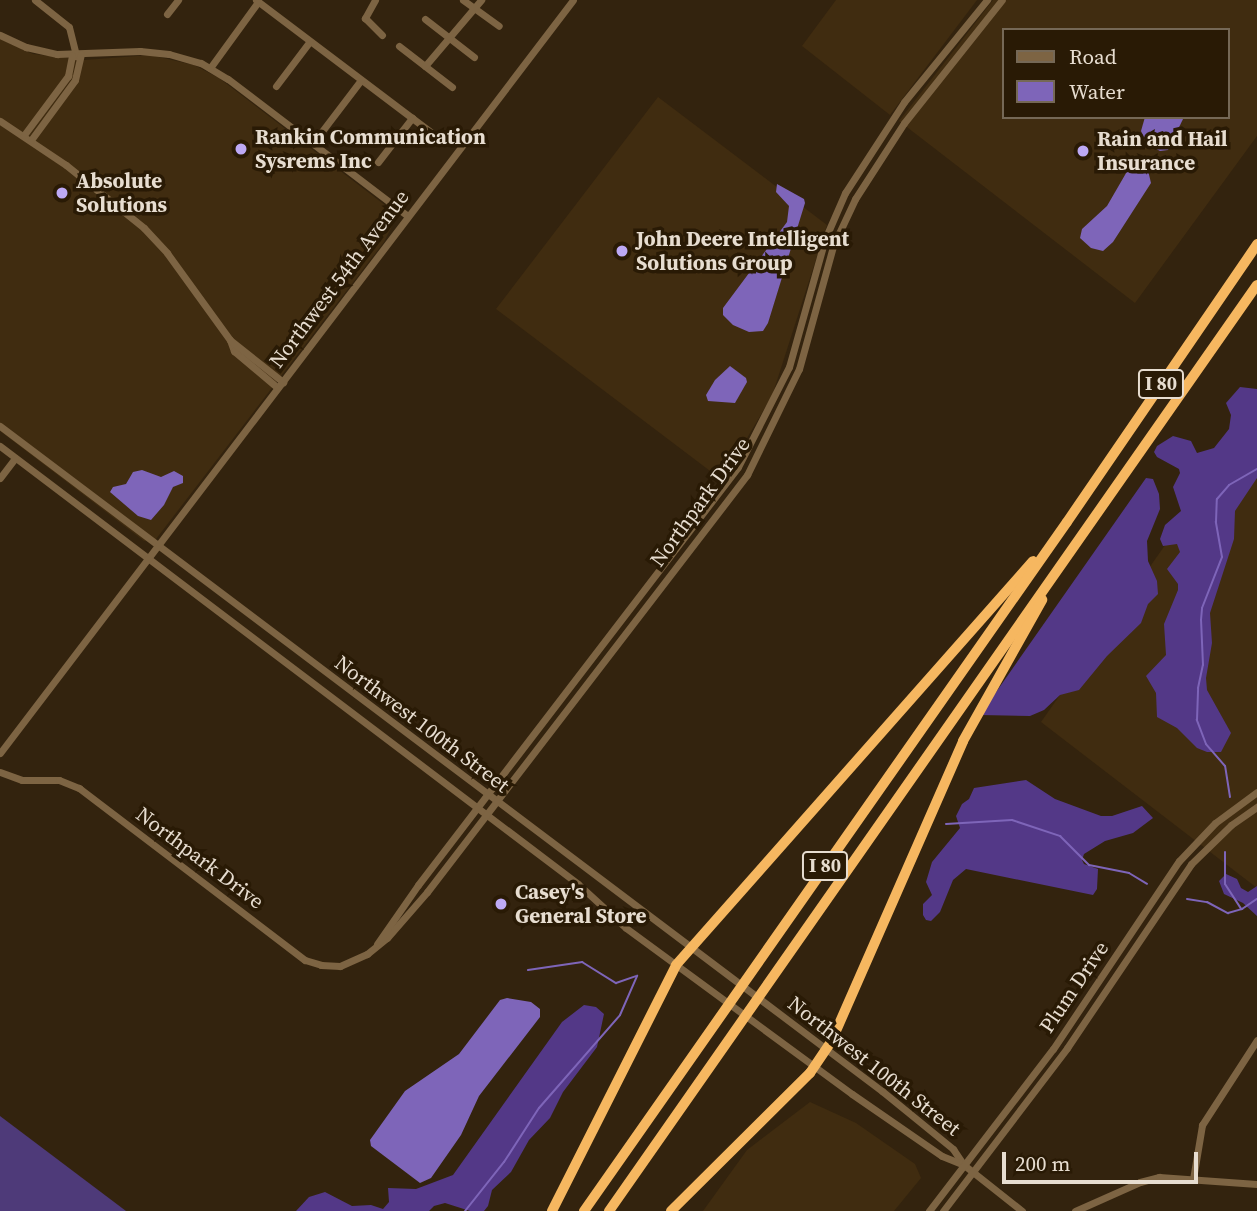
<!DOCTYPE html>
<html>
<head>
<meta charset="utf-8">
<style>
  body { margin:0 }
  #map { position:relative; width:1257px; height:1211px; overflow:hidden; background:#33230e; font-family:"Source Serif 4",serif }
  div>[style] { position:absolute }
  [style*='--x'] { left:calc(var(--x)*1px); top:calc(var(--y)*1px); width:calc(var(--w)*1px); rotate:calc(var(--a)*1deg) }
  .built>* { inset:0; background:#402c10 }
  .green>* { inset:0; background:#4e3a79 }
  .forest>* { inset:0; background:#533887 }
  .water>* { inset:0; background:#7e65b9 }
  .stream>* { height:2px; margin:-1px; padding:0 1px; transform-origin:1px; border-radius:1px; background:#7e65b9 }
  .minor>* { height:7px; margin:-3.5px; padding:0 3.5px; transform-origin:3.5px; border-radius:3.5px; background:#7d6443 }
  .highway>* { height:10px; margin:-5px; padding:0 5px; transform-origin:5px; border-radius:5px; background:#f6b760 }
  .dots>* { width:19px; height:19px; translate:-50% -50%; box-sizing:border-box; border:4px solid #291a05; border-radius:50% }
  span { translate:-50% -50%; white-space:nowrap; text-align:center; line-height:1.15; -webkit-text-stroke:7px #291a05; paint-order:stroke }
  .shield-label span { padding:2px 5px; background:#291a05; border:2px solid; border-radius:5px; -webkit-text-stroke-width:0 }
  .shield-label { font-size:19px; color:#e7ddd0; font-weight:700 }
  .poi-label { font-size:21px; color:#e7ddd0; font-weight:700 }
  .left { translate:0 -50%; text-align:left }
  .street-label { font-size:21px; color:#e7ddd0 }
  .legend { position:absolute; left:1002px; top:28px; width:228px; height:91px; box-sizing:border-box; background:#291a05; border:2px solid #756856; margin:0; padding:9px 12px; list-style:none; font-size:21px; color:#e7ddd0 }
  .legend li { display:flex; align-items:center; gap:14px; height:35px }
  .legend b { width:35px; border:2px solid #756856 }
  .scale { position:absolute; left:1002px; top:1152px; width:196px; height:32px; box-sizing:border-box; border:4px solid #e7ddd0; border-top:0; padding-left:9px; font-size:21px; line-height:24px; white-space:nowrap; color:#e7ddd0; -webkit-text-stroke:5px #291a05; paint-order:stroke }
</style>
</head>
<body>
<div id="map">
  <div class="built">
    <div style="clip-path:polygon(836px 0,977px 0,890px 115px,802px 46px)"></div>
    <div style="clip-path:polygon(evenodd,993px 0,1257px 0,1257px 136px,1135px 303px,899px 121px,993px 0,1003px 30px,1227px 30px,1227px 117px,1003px 117px,1003px 30px)"></div>
    <div style="clip-path:polygon(0 39px,33px 54px,85px 60px,150px 55px,194px 65px,219px 78px,390px 209px,394px 215px,392px 226px,384px 242px,156px 539px,144px 541px,0 431px)"></div>
    <div style="clip-path:polygon(658px 97px,827px 225px,772px 396px,722px 480px,496px 309px)"></div>
    <div style="clip-path:polygon(1257px 414px,1257px 888px,1041px 722px)"></div>
    <div style="clip-path:polygon(810px 1102px,856px 1123px,915px 1164px,921px 1178px,894px 1211px,703px 1211px,747px 1150px)"></div>
  </div>
  <div class="green">
    <div style="clip-path:polygon(0 1116px,126px 1211px,0 1211px)"></div>
  </div>
  <div class="forest">
    <div style="clip-path:polygon(1240px 387px,1257px 389px,1257px 478px,1235px 511px,1234px 539px,1210px 613px,1212px 643px,1206px 678px,1207px 690px,1231px 733px,1221px 752px,1207px 752px,1197px 748px,1177px 728px,1157px 717px,1156px 693px,1146px 676px,1166px 655px,1164px 624px,1178px 590px,1178px 584px,1167px 569px,1180px 552px,1177px 544px,1163px 546px,1160px 539px,1165px 525px,1181px 511px,1173px 487px,1180px 473px,1179px 469px,1157px 457px,1154px 452px,1157px 446px,1173px 436px,1191px 441px,1197px 453px,1214px 448px,1229px 429px,1231px 415px,1226px 403px)"></div>
    <div style="clip-path:polygon(1146px 478px,1153px 479px,1159px 494px,1160px 509px,1147px 541px,1148px 561px,1157px 581px,1158px 594px,1148px 604px,1141px 623px,1107px 656px,1079px 690px,1060px 695px,1044px 710px,1030px 716px,980px 715px)"></div>
    <div style="clip-path:polygon(1026px 780px,1055px 799px,1101px 816px,1112px 816px,1142px 806px,1153px 818px,1133px 833px,1105px 841px,1084px 854px,1082px 860px,1084px 864px,1098px 869px,1097px 889px,1093px 895px,966px 869px,953px 880px,940px 912px,931px 921px,926px 920px,923px 915px,923px 904px,932px 895px,926px 882px,932px 862px,960px 828px,956px 816px,962px 804px,969px 799px,974px 788px)"></div>
    <div style="clip-path:polygon(1226px 874px,1237px 879px,1241px 888px,1248px 892px,1257px 886px,1257px 916px,1243px 903px,1224px 894px,1219px 881px)"></div>
    <div style="clip-path:polygon(584px 1005px,596px 1007px,604px 1014px,597px 1047px,563px 1092px,550px 1118px,529px 1140px,511px 1172px,492px 1190px,488px 1206px,484px 1211px,470px 1211px,445px 1203px,434px 1206px,429px 1211px,296px 1211px,309px 1197px,325px 1192px,352px 1206px,371px 1205px,383px 1209px,389px 1202px,388px 1188px,416px 1189px,453px 1175px,562px 1022px)"></div>
  </div>
  <div class="water">
    <div style="clip-path:polygon(1145px 117px,1184px 117px,1168px 150px,1160px 151px,1147px 144px,1141px 131px)"></div>
    <div style="clip-path:polygon(1142px 160px,1146px 162px,1151px 183px,1113px 242px,1103px 251px,1091px 248px,1080px 238px,1082px 229px,1107px 206px,1129px 168px)"></div>
    <div style="clip-path:polygon(777px 184px,804px 199px,805px 203px,768px 323px,763px 331px,749px 332px,733px 325px,723px 315px,723px 308px,787px 222px,789px 206px,776px 192px)"></div>
    <div style="clip-path:polygon(730px 366px,746px 378px,747px 382px,735px 403px,708px 401px,706px 395px,715px 380px)"></div>
    <div style="clip-path:polygon(142px 470px,161px 477px,174px 471px,183px 476px,183px 483px,173px 487px,164px 505px,151px 520px,138px 516px,110px 492px,113px 487px,126px 484px,133px 472px)"></div>
    <div style="clip-path:polygon(507px 998px,531px 1002px,540px 1009px,540px 1017px,479px 1096px,461px 1135px,431px 1178px,420px 1183px,371px 1146px,370px 1140px,405px 1091px,459px 1054px,500px 1000px)"></div>
  </div>
  <div class="stream">
    <div style="--x:1230;--y:797;--w:31;--a:-99"></div>
    <div style="--x:1225;--y:766;--w:29;--a:-131"></div>
    <div style="--x:1206;--y:744;--w:26;--a:-111"></div>
    <div style="--x:1197;--y:720;--w:32;--a:-88"></div>
    <div style="--x:1198;--y:688;--w:24;--a:-78"></div>
    <div style="--x:1203;--y:665;--w:45;--a:-92.5"></div>
    <div style="--x:1201;--y:620;--w:12;--a:-85"></div>
    <div style="--x:1202;--y:608;--w:55;--a:-68.6"></div>
    <div style="--x:1222;--y:557;--w:36;--a:-100"></div>
    <div style="--x:1216;--y:522;--w:23;--a:-88"></div>
    <div style="--x:1217;--y:499;--w:18;--a:-49"></div>
    <div style="--x:1229;--y:485;--w:32;--a:-30"></div>
    <div style="--x:946;--y:824;--w:66;--a:-3.5"></div>
    <div style="--x:1012;--y:820;--w:51;--a:18.4"></div>
    <div style="--x:1060;--y:836;--w:41;--a:45"></div>
    <div style="--x:1089;--y:865;--w:41;--a:11.3"></div>
    <div style="--x:1129;--y:873;--w:21;--a:31"></div>
    <div style="--x:1225;--y:852;--w:32;--a:90"></div>
    <div style="--x:1225;--y:884;--w:30;--a:57"></div>
    <div style="--x:1187;--y:899;--w:20;--a:9"></div>
    <div style="--x:1207;--y:902;--w:24;--a:28"></div>
    <div style="--x:1228;--y:913;--w:15;--a:-16"></div>
    <div style="--x:1242;--y:909;--w:18;--a:-34"></div>
    <div style="--x:528;--y:970;--w:55;--a:-8.4"></div>
    <div style="--x:582;--y:962;--w:40;--a:32"></div>
    <div style="--x:616;--y:983;--w:21;--a:-19"></div>
    <div style="--x:465;--y:1211;--w:63;--a:-51.5"></div>
    <div style="--x:504;--y:1162;--w:64;--a:-57.1"></div>
    <div style="--x:539;--y:1108;--w:123;--a:-48.9"></div>
    <div style="--x:620;--y:1015;--w:43;--a:-66.4"></div>
  </div>
  <div class="minor">
    <div style="--x:35;--y:0;--w:43;--a:38.5"></div>
    <div style="--x:69;--y:27;--w:30;--a:76"></div>
    <div style="--x:256;--y:0;--w:222;--a:37.1"></div>
    <div style="--x:375;--y:0;--w:21;--a:119"></div>
    <div style="--x:365;--y:18;--w:24;--a:45"></div>
    <div style="--x:463;--y:0;--w:44;--a:35.8"></div>
    <div style="--x:167;--y:14;--w:18;--a:-52"></div>
    <div style="--x:425;--y:19;--w:62;--a:37.8"></div>
    <div style="--x:0;--y:35;--w:29;--a:25"></div>
    <div style="--x:26;--y:47;--w:32;--a:13"></div>
    <div style="--x:57;--y:54;--w:83;--a:-2.1"></div>
    <div style="--x:140;--y:51;--w:29;--a:6"></div>
    <div style="--x:169;--y:54;--w:33;--a:16"></div>
    <div style="--x:201;--y:63;--w:31;--a:31"></div>
    <div style="--x:228;--y:79;--w:226;--a:37.3"></div>
    <div style="--x:399;--y:46;--w:67;--a:37.7"></div>
    <div style="--x:425;--y:66;--w:87;--a:-49.7"></div>
    <div style="--x:210;--y:68;--w:82;--a:-54"></div>
    <div style="--x:276;--y:86;--w:56;--a:-52.9"></div>
    <div style="--x:0;--y:121;--w:79;--a:33.7"></div>
    <div style="--x:66;--y:165;--w:100;--a:38.9"></div>
    <div style="--x:144;--y:228;--w:34;--a:47"></div>
    <div style="--x:167;--y:253;--w:107;--a:54.1"></div>
    <div style="--x:230;--y:340;--w:12;--a:70"></div>
    <div style="--x:234;--y:351;--w:57;--a:40.1"></div>
    <div style="--x:24;--y:135;--w:74;--a:-53.3"></div>
    <div style="--x:68;--y:76;--w:21;--a:-79"></div>
    <div style="--x:31;--y:140;--w:74;--a:-53.7"></div>
    <div style="--x:75;--y:80;--w:26;--a:-77"></div>
    <div style="--x:313;--y:143;--w:79;--a:-52.7"></div>
    <div style="--x:378;--y:162;--w:56;--a:-52.3"></div>
    <div style="--x:230;--y:340;--w:68;--a:38.4"></div>
    <div style="--x:0;--y:426;--w:1105;--a:37.02"></div>
    <div style="--x:882;--y:1091;--w:92;--a:39.2"></div>
    <div style="--x:953;--y:1149;--w:18;--a:56"></div>
    <div style="--x:0;--y:446;--w:725;--a:37.15"></div>
    <div style="--x:578;--y:884;--w:65;--a:42.5"></div>
    <div style="--x:626;--y:928;--w:280;--a:36.3"></div>
    <div style="--x:852;--y:1094;--w:109;--a:34.6"></div>
    <div style="--x:942;--y:1156;--w:24;--a:22"></div>
    <div style="--x:964;--y:1165;--w:74;--a:38.4"></div>
    <div style="--x:0;--y:478;--w:25;--a:-53"></div>
    <div style="--x:0;--y:753;--w:946;--a:-52.73"></div>
    <div style="--x:0;--y:772;--w:23;--a:20"></div>
    <div style="--x:22;--y:780;--w:37;--a:0"></div>
    <div style="--x:59;--y:780;--w:22;--a:22"></div>
    <div style="--x:79;--y:788;--w:284;--a:37.3"></div>
    <div style="--x:305;--y:960;--w:17;--a:17"></div>
    <div style="--x:321;--y:965;--w:19;--a:3"></div>
    <div style="--x:340;--y:966;--w:30;--a:-24"></div>
    <div style="--x:367;--y:954;--w:26;--a:-39"></div>
    <div style="--x:387;--y:938;--w:61;--a:-49"></div>
    <div style="--x:427;--y:892;--w:526;--a:-52.5"></div>
    <div style="--x:747;--y:475;--w:118;--a:-63.9"></div>
    <div style="--x:799;--y:369;--w:128;--a:-74.5"></div>
    <div style="--x:833;--y:246;--w:52;--a:-64.9"></div>
    <div style="--x:855;--y:199;--w:90;--a:-57.2"></div>
    <div style="--x:904;--y:123;--w:157;--a:-51.5"></div>
    <div style="--x:377;--y:944;--w:72;--a:-55.2"></div>
    <div style="--x:418;--y:885;--w:526;--a:-52.56"></div>
    <div style="--x:738;--y:467;--w:112;--a:-63"></div>
    <div style="--x:789;--y:367;--w:133;--a:-74.3"></div>
    <div style="--x:825;--y:239;--w:50;--a:-66.5"></div>
    <div style="--x:845;--y:193;--w:108;--a:-57"></div>
    <div style="--x:904;--y:102;--w:132;--a:-50.9"></div>
    <div style="--x:1193;--y:1179;--w:55;--a:-80.5"></div>
    <div style="--x:1202;--y:1125;--w:101;--a:-57.1"></div>
    <div style="--x:929;--y:1211;--w:204;--a:-52.6"></div>
    <div style="--x:1053;--y:1049;--w:226;--a:-56.2"></div>
    <div style="--x:1179;--y:861;--w:52;--a:-46.5"></div>
    <div style="--x:1215;--y:823;--w:52;--a:-36.4"></div>
    <div style="--x:943;--y:1211;--w:205;--a:-52.7"></div>
    <div style="--x:1067;--y:1048;--w:222;--a:-56"></div>
    <div style="--x:1191;--y:864;--w:56;--a:-44.3"></div>
    <div style="--x:1231;--y:825;--w:32;--a:-35"></div>
    <div style="--x:1075;--y:1211;--w:71;--a:-24"></div>
    <div style="--x:1140;--y:1182;--w:20;--a:-15"></div>
    <div style="--x:1159;--y:1177;--w:98;--a:4.1"></div>
  </div>
  <div class="highway">
    <div style="--x:552;--y:1211;--w:275;--a:-63.2"></div>
    <div style="--x:676;--y:965;--w:539;--a:-48.53"></div>
    <div style="--x:584;--y:1211;--w:841;--a:-54.97"></div>
    <div style="--x:1067;--y:522;--w:337;--a:-55.6"></div>
    <div style="--x:609;--y:1211;--w:1130;--a:-55.02"></div>
    <div style="--x:671;--y:1211;--w:196;--a:-44.8"></div>
    <div style="--x:810;--y:1073;--w:40;--a:-56"></div>
    <div style="--x:832;--y:1040;--w:326;--a:-66.3"></div>
    <div style="--x:963;--y:741;--w:162;--a:-60.7"></div>
  </div>
  <div class="dots">
    <div style="left:241px;top:149px;background:#bda9f5"></div>
    <div style="left:1083px;top:151px;background:#bda9f5"></div>
    <div style="left:62px;top:193px;background:#bda9f5"></div>
    <div style="left:622px;top:251px;background:#bda9f5"></div>
    <div style="left:501px;top:904px;background:#bda9f5"></div>
  </div>
  <div class="shield-label">
    <span style="left:1161px;top:384px">I 80</span>
    <span style="left:825px;top:866px">I 80</span>
  </div>
  <div class="poi-label">
    <span class="left" style="left:255px;top:149px">Rankin Communication<br>Sysrems Inc</span>
    <span class="left" style="left:1097px;top:151px">Rain and Hail<br>Insurance</span>
    <span class="left" style="left:76px;top:193px">Absolute<br>Solutions</span>
    <span class="left" style="left:636px;top:251px">John Deere Intelligent<br>Solutions Group</span>
    <span class="left" style="left:515px;top:904px">Casey's<br>General Store</span>
  </div>
  <div class="street-label">
    <span style="left:339px;top:279px;rotate:-53deg">Northwest 54th Avenue</span>
    <span style="left:700px;top:502px;rotate:-54deg">Northpark Drive</span>
    <span style="left:422px;top:724px;rotate:37deg">Northwest 100th Street</span>
    <span style="left:200px;top:858px;rotate:37deg">Northpark Drive</span>
    <span style="left:1074px;top:987px;rotate:-56deg">Plum Drive</span>
    <span style="left:874px;top:1066px;rotate:38deg">Northwest 100th Street</span>
  </div>
  <ul class="legend">
  <li><b style="height:9px;background:#7d6443"></b>Road</li>
  <li><b style="height:19px;background:#7e65b9"></b>Water</li>
  </ul>
  <div class="scale">200 m</div>
</div>
</body>
</html>
